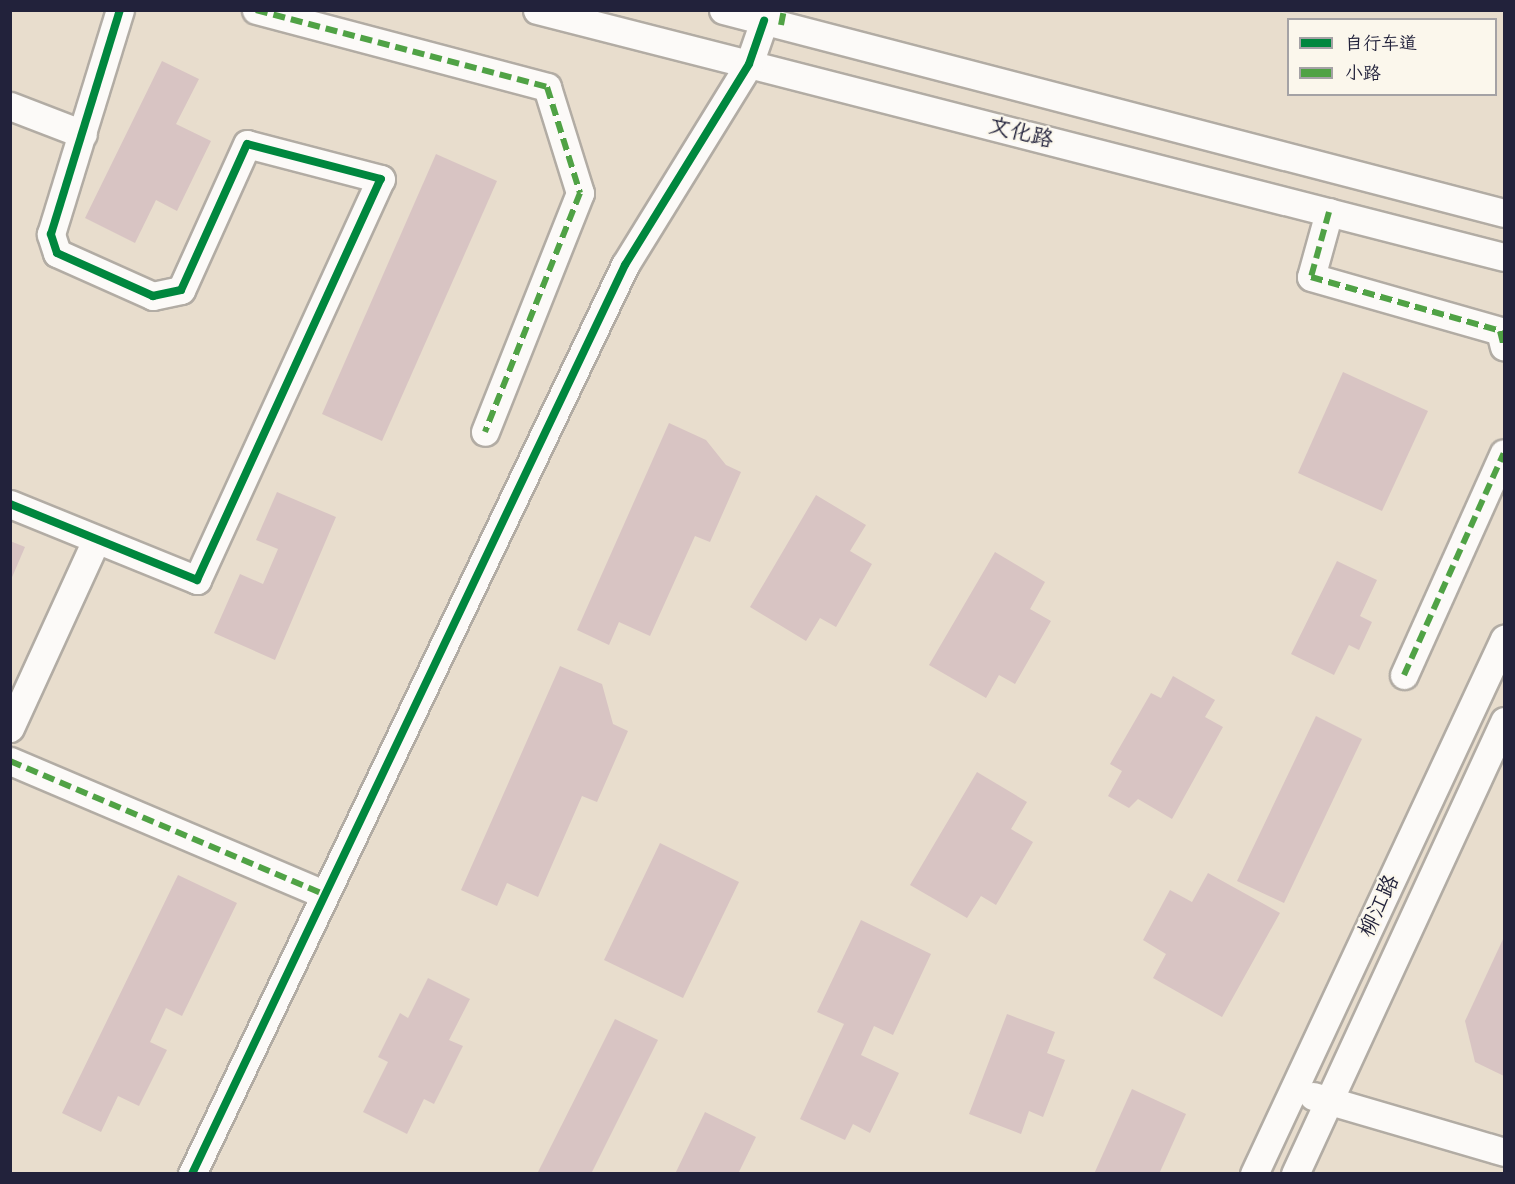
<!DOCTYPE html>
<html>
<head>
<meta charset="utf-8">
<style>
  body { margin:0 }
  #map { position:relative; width:1515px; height:1184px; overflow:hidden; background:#e8ddcd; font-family:"Architects Daughter","LXGW WenKai TC",sans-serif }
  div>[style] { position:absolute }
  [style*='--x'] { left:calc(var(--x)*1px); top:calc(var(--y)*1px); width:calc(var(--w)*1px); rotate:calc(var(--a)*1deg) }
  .building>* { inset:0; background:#d8c4c3 }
  .roads { filter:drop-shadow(2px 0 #b2aca4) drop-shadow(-2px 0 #b2aca4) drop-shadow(0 2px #b2aca4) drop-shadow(0 -2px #b2aca4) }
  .minor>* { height:27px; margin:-13.5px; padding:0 13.5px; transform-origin:13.5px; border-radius:13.5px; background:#fcfaf8 }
  .quiet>* { height:6px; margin-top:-3px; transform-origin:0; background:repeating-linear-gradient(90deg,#50a245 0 12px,transparent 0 18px) }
  .cycleway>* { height:8px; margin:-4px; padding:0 4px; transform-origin:4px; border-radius:4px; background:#00873e }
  span { translate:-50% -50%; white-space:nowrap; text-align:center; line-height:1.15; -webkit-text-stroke:4.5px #fbf7ec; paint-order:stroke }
  .street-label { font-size:22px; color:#22223b }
  .frame { position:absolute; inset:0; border:12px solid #22223b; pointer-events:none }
  .legend { position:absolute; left:1287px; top:18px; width:210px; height:78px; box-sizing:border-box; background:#fbf7ec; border:2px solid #a4a2a5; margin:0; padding:8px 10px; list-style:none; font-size:18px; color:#22223b }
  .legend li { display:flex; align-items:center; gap:12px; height:30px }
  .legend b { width:30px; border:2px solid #a4a2a5 }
</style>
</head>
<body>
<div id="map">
  <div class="building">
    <div style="clip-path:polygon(162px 61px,199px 79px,176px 124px,211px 141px,177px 211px,156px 200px,135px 243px,85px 218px)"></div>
    <div style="clip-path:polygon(436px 154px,497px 181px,382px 441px,322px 414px)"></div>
    <div style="clip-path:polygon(1343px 372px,1428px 411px,1382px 511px,1298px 473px)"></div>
    <div style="clip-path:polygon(669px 423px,706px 440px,726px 465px,741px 472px,710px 542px,695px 536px,650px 636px,619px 622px,609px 645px,577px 630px)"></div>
    <div style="clip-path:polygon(277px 492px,336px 517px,275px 660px,214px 633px,240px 574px,263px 584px,278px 549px,256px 540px)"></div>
    <div style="clip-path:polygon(816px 495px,866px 525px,850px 551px,872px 564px,836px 627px,820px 618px,806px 641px,750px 607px)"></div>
    <div style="clip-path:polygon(10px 541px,25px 547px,10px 582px)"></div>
    <div style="clip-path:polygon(995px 552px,1045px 582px,1030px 609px,1051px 621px,1015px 684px,999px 675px,986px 698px,929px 665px)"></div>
    <div style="clip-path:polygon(1337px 561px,1377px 580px,1360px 616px,1372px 622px,1359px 650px,1349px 645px,1334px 675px,1291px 654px)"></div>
    <div style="clip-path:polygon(560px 666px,602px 684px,613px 724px,628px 731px,597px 802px,582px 796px,538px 897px,507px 883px,497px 906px,461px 890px)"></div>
    <div style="clip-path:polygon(1173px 676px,1215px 700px,1205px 717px,1223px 727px,1172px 819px,1138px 799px,1129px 808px,1108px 796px,1122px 771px,1110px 764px,1151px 693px,1161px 698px)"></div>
    <div style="clip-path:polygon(1316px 716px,1362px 739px,1284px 903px,1237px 881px)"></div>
    <div style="clip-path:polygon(977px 772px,1027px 802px,1011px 829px,1033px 842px,996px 905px,981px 896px,967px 918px,910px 885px)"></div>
    <div style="clip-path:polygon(660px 843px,739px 882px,683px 998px,604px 960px)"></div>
    <div style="clip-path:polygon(1208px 873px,1280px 913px,1222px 1017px,1153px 978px,1166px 954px,1143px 940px,1170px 890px,1192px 902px)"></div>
    <div style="clip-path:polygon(178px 875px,237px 903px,182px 1016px,166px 1008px,150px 1042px,167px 1050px,139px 1106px,118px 1096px,101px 1132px,62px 1113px)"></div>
    <div style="clip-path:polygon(861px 920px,931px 954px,893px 1035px,874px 1026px,861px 1055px,899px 1073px,870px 1133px,853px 1124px,845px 1140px,800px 1119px,844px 1024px,817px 1012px)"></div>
    <div style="clip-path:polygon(1504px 937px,1504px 1076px,1475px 1062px,1465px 1021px)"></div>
    <div style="clip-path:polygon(428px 978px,470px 999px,449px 1040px,463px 1046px,434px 1104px,424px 1099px,407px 1134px,363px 1112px,388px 1062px,378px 1057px,400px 1013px,408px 1018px)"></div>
    <div style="clip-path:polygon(1007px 1014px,1055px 1032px,1047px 1053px,1065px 1060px,1043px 1117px,1029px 1111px,1021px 1134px,969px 1114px)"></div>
    <div style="clip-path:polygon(615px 1019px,658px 1040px,591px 1174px,537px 1174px)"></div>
    <div style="clip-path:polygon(1132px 1089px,1186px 1114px,1159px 1174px,1094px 1174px)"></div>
    <div style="clip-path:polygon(705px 1112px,756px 1137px,738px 1174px,675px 1174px)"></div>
  </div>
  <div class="roads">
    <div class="minor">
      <div style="--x:256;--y:10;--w:301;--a:14.8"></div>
      <div style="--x:547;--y:87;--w:111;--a:72.7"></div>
      <div style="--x:580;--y:193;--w:257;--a:111.7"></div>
      <div style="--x:537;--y:10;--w:998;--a:14.33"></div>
      <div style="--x:723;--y:10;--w:807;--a:14.57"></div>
      <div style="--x:10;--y:106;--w:78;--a:21"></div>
      <div style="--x:1329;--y:212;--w:67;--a:105.5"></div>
      <div style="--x:1311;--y:277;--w:197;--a:15.9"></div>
      <div style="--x:1500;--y:331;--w:16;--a:76"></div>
      <div style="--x:10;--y:504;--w:202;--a:22.1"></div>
      <div style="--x:197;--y:580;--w:441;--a:-65.4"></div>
      <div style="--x:381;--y:179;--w:138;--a:-165.4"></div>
      <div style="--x:247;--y:144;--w:160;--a:114.3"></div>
      <div style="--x:181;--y:290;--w:29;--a:168"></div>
      <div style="--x:153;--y:296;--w:105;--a:-155.9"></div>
      <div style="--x:57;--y:253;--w:20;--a:-108"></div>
      <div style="--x:51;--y:234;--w:234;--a:-72.9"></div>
      <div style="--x:1404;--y:675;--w:243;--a:-65.8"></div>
      <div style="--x:10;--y:728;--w:207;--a:-65.4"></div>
      <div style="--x:10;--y:761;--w:341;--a:23"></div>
      <div style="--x:1313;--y:1096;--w:199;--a:16.3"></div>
      <div style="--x:192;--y:1174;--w:1007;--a:-64.53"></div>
      <div style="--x:625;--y:265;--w:236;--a:-58.3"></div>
      <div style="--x:749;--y:64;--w:46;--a:-70.8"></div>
      <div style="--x:1254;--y:1174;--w:591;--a:-64.95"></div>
      <div style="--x:1295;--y:1174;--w:499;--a:-65.2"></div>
    </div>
  </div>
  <div class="quiet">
    <div style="--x:256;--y:10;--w:301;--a:14.8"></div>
    <div style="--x:547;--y:87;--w:111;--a:72.7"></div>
    <div style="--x:580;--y:193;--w:257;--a:111.7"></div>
    <div style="--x:781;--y:25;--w:15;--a:-79"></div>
    <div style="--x:1329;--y:212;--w:67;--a:105.5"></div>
    <div style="--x:1311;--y:277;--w:197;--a:15.9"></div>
    <div style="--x:1500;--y:331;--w:16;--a:76"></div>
    <div style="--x:1404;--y:675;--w:243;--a:-65.8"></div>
    <div style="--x:10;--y:761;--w:341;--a:23"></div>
  </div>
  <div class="cycleway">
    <div style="--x:10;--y:504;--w:202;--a:22.1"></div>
    <div style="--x:197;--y:580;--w:441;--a:-65.4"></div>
    <div style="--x:381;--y:179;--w:138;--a:-165.4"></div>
    <div style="--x:247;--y:144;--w:160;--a:114.3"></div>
    <div style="--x:181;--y:290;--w:29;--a:168"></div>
    <div style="--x:153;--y:296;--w:105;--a:-155.9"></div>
    <div style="--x:57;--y:253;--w:20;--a:-108"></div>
    <div style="--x:51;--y:234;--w:234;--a:-72.9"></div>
    <div style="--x:192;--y:1174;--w:1007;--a:-64.53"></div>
    <div style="--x:625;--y:265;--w:236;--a:-58.3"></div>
    <div style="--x:749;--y:64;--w:46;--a:-70.8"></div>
  </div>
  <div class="street-label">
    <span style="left:1021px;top:133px;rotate:14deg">文化路</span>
    <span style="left:1379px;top:906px;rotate:-65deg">柳江路</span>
  </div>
  <div class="frame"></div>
  <ul class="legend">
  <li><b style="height:8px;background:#00873e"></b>自行车道</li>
  <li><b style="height:8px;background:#50a245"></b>小路</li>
  </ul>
</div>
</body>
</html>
